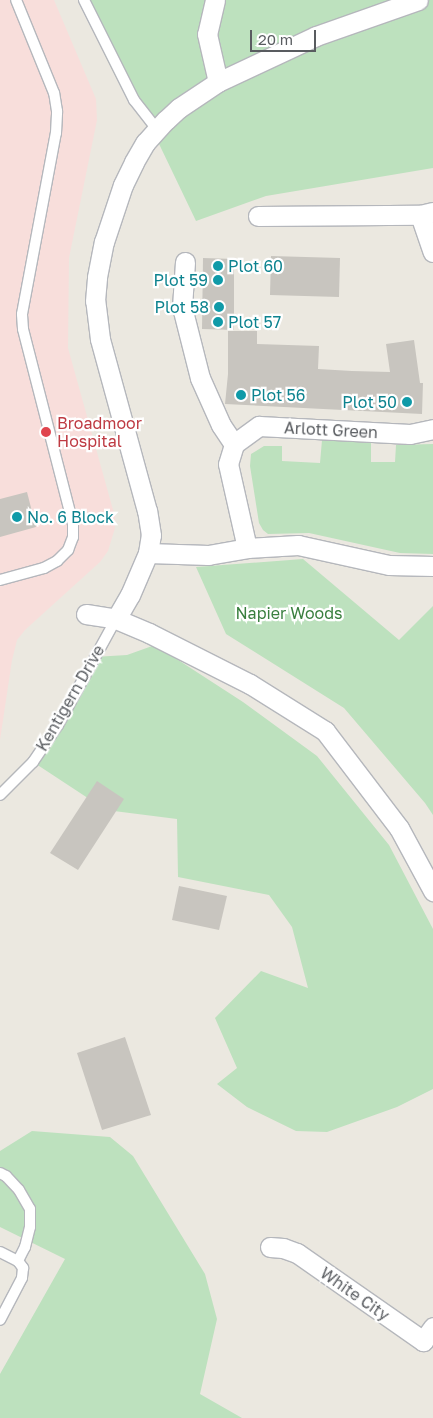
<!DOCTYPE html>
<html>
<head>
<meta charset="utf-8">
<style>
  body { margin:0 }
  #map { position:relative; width:433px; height:1418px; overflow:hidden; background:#ebe8e0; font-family:"Golos Text",sans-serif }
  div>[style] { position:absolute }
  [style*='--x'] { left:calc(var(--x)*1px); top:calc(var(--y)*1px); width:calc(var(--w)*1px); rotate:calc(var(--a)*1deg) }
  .medical>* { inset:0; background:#f8dedb }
  .green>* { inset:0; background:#bde1be }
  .building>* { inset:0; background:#c8c5bf }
  .roads { filter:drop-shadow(1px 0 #b5b7bc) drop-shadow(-1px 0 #b5b7bc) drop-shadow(0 1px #b5b7bc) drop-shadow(0 -1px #b5b7bc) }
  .service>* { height:10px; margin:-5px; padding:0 5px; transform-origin:5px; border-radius:5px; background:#fff }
  .minor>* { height:19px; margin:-9.5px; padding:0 9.5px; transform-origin:9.5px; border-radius:9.5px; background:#fff }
  .dots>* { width:14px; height:14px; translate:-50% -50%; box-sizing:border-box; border:2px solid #fff; border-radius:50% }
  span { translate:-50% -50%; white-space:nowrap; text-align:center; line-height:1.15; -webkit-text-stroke:4.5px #fff; paint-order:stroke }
  .culture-label { font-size:16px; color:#0d838f }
  .left { translate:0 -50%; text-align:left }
  .right { translate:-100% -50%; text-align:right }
  .health-label { font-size:16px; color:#be3a42 }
  .street-label { font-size:16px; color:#595c60 }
  .park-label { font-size:16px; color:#397f3e }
  .scale { position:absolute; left:250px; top:30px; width:66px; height:22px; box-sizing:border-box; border:2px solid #595c60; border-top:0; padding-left:6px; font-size:15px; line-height:18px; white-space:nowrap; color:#595c60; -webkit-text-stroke:4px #fff; paint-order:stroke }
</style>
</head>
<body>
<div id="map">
  <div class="medical">
    <div style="clip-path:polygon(0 0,54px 0,96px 99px,97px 120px,69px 258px,68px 348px,115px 517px,115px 528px,108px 551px,100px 562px,25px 630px,17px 640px,12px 660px,0 740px)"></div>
  </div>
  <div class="green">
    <div style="clip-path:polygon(90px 0,433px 0,433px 168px,266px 196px,196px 221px)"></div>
    <div style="clip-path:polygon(322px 440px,371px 442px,371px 462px,395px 462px,396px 445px,433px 444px,433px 554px,400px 553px,309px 533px,268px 534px,263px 530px,259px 523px,250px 466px,251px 454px,264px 446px,282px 446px,282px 461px,320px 463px)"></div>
    <div style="clip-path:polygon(303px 559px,399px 640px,433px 606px,433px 815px,425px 803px,344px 708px,226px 634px,196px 567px)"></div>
    <div style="clip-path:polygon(155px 645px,243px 702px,317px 756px,389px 845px,433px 929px,433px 1089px,397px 1107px,327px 1132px,296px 1131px,247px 1107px,217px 1084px,237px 1068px,215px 1018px,261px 971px,308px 988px,292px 927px,269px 895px,178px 877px,177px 819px,106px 810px,33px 762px,94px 657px,127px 655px)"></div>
    <div style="clip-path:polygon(32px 1131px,110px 1137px,133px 1156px,205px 1274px,217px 1319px,200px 1394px,242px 1418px,0 1418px,0 1374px,65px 1259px,0 1227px,0 1151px)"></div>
  </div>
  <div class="building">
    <div style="clip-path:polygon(271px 256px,340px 258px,339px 297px,270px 295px)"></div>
    <div style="clip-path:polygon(203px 258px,234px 259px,234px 330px,202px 329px)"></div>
    <div style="clip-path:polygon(228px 331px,257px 331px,257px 344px,319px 346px,318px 369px,352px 371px,390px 372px,386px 344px,414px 340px,420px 383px,423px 383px,422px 414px,225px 404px,228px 374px)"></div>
    <div style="clip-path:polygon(27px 492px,36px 527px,0 537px,0 499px)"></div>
    <div style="clip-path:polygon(97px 781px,124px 799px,78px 870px,50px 853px)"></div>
    <div style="clip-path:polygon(179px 886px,227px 896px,219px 930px,172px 920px)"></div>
    <div style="clip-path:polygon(125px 1037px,151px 1115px,102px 1130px,77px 1053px)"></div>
  </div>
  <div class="roads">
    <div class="service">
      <div style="--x:84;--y:0;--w:112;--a:63.4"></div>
      <div style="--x:134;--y:100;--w:37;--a:52"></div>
      <div style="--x:0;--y:580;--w:46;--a:-15.3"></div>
      <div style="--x:44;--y:568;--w:15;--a:-28"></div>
      <div style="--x:57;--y:561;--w:16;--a:-45"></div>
      <div style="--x:68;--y:550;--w:14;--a:-69"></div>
      <div style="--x:73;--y:537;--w:13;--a:-90"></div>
      <div style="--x:73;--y:524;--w:201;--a:-104.4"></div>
      <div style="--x:23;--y:329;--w:15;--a:-94"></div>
      <div style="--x:22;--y:314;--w:184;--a:-79.4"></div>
      <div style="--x:56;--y:133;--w:22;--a:-87"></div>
      <div style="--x:57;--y:111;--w:18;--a:-99"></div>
      <div style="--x:54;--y:93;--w:100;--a:-112.2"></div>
      <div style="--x:0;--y:795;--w:47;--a:-45"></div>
      <div style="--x:33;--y:762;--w:45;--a:-56"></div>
      <div style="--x:58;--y:725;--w:121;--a:-61.3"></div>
      <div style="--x:0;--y:1173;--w:7;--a:27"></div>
      <div style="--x:6;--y:1176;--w:19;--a:47"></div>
      <div style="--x:19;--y:1190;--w:22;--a:60"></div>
      <div style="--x:30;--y:1209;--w:18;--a:90"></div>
      <div style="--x:30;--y:1227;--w:21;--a:104"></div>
      <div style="--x:25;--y:1247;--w:16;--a:117"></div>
      <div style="--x:0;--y:1252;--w:20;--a:27"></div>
      <div style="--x:18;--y:1261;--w:9;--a:54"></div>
      <div style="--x:23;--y:1268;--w:10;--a:96"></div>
      <div style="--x:22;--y:1278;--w:47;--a:117.6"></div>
    </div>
    <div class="minor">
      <div style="--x:215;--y:0;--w:35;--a:103"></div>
      <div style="--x:207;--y:34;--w:49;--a:77.1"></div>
      <div style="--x:420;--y:215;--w:39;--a:71"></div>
      <div style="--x:258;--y:216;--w:162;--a:-0.4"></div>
      <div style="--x:420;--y:215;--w:13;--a:-13"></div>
      <div style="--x:185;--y:262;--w:45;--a:93.8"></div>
      <div style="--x:182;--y:307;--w:73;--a:75.8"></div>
      <div style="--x:200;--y:378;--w:51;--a:65.9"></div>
      <div style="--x:221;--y:425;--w:23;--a:56"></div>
      <div style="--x:247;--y:548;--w:86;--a:-102.7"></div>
      <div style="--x:228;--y:464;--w:21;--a:-73"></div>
      <div style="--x:234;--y:444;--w:31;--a:-36"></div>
      <div style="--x:259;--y:426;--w:151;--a:3"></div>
      <div style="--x:410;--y:434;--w:24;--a:-12"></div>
      <div style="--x:148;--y:553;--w:60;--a:1.9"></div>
      <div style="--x:208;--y:555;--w:40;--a:-10"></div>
      <div style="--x:247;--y:548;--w:51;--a:-3.4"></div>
      <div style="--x:298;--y:545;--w:93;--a:12.4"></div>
      <div style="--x:389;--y:565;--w:44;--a:1.3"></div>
      <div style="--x:86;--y:614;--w:30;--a:9"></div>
      <div style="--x:116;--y:619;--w:36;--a:23"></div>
      <div style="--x:149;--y:633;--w:113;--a:26.8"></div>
      <div style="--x:250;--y:684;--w:89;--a:32.1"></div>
      <div style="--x:325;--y:731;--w:122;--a:52.7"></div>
      <div style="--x:399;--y:828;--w:72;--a:61.6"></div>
      <div style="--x:116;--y:619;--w:28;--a:-60"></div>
      <div style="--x:130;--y:595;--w:46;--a:-66.8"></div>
      <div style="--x:148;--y:553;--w:18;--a:-81"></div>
      <div style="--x:151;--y:535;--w:24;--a:-99"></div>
      <div style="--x:147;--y:511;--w:178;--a:-105.3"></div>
      <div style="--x:100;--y:339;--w:38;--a:-97"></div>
      <div style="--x:95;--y:301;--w:24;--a:-85"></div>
      <div style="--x:97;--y:277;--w:36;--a:-79"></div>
      <div style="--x:104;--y:242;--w:60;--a:-71.6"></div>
      <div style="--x:123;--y:185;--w:25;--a:-64"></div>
      <div style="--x:134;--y:162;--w:22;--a:-60"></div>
      <div style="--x:145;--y:143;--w:31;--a:-48"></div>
      <div style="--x:166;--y:120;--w:18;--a:-43"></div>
      <div style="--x:179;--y:108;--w:47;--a:-33.7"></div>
      <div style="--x:218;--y:82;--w:108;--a:-25.1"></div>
      <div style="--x:316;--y:36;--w:108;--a:-19.4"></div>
      <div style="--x:270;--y:1247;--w:13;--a:4"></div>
      <div style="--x:283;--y:1248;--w:15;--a:20"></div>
      <div style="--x:297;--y:1253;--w:154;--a:34.9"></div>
      <div style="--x:423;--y:1341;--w:17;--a:-54"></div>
    </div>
  </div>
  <div class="dots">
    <div style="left:218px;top:266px;background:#0f9aa8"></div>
    <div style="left:218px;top:280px;background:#0f9aa8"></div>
    <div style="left:219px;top:307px;background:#0f9aa8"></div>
    <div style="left:218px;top:322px;background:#0f9aa8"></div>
    <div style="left:241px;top:395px;background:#0f9aa8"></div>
    <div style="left:407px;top:402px;background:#0f9aa8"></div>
    <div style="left:46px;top:432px;background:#e0444e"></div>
    <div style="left:17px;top:517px;background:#0f9aa8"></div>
  </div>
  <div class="culture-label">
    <span class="left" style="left:228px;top:266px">Plot 60</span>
    <span class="right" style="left:208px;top:280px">Plot 59</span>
    <span class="right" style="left:209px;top:307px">Plot 58</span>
    <span class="left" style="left:228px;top:322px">Plot 57</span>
    <span class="left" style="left:251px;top:395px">Plot 56</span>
    <span class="right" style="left:397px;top:402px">Plot 50</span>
    <span class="left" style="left:27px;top:517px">No. 6 Block</span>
  </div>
  <div class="health-label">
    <span class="left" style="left:57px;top:432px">Broadmoor<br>Hospital</span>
  </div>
  <div class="street-label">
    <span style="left:331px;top:430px;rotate:3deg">Arlott Green</span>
    <span style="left:70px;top:698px;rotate:-60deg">Kentigern Drive</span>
    <span style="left:355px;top:1294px;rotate:35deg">White City</span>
  </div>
  <div class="park-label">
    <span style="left:289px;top:613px">Napier Woods</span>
  </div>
  <div class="scale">20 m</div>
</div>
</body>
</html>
